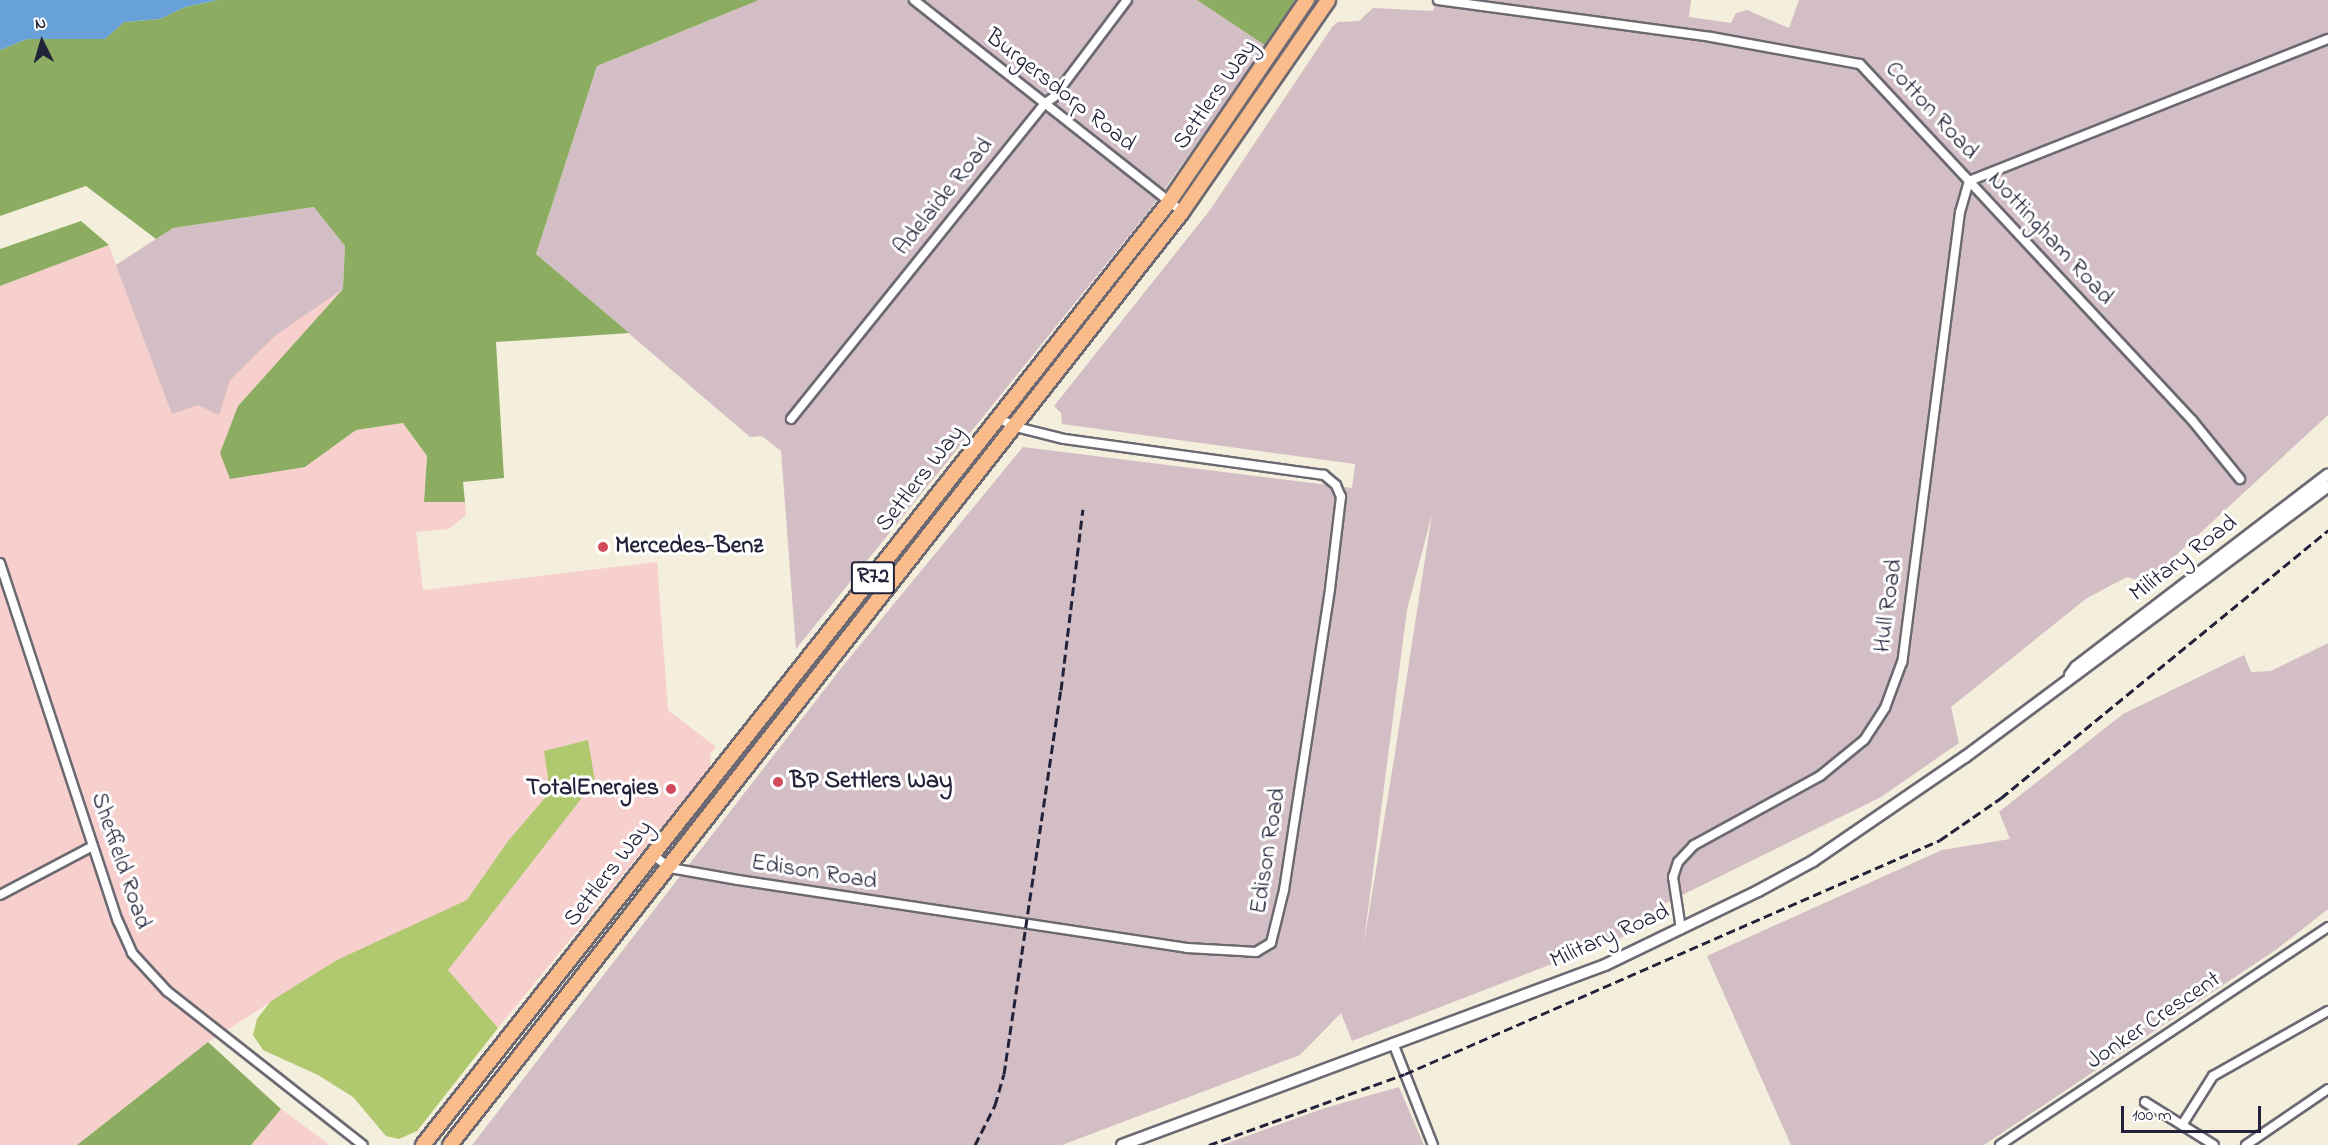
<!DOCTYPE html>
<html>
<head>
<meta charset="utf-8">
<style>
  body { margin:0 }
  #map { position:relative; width:2328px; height:1145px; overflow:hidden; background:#f4eedc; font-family:"Indie Flower",sans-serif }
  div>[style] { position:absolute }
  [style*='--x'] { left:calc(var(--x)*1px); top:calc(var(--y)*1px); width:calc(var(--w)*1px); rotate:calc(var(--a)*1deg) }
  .built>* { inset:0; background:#f7d0ce }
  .industrial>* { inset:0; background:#d2bec4 }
  .green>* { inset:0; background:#b0c96e }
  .forest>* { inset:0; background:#8cad61 }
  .water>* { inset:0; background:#67a1d7 }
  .roads { filter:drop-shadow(2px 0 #6c6973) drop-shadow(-2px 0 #6c6973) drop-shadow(0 2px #6c6973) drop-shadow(0 -2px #6c6973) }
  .minor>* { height:8px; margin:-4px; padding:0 4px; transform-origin:4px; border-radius:4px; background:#fff }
  .tertiary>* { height:10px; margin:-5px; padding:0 5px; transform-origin:5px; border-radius:5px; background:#fff }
  .primary>* { height:14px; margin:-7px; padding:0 7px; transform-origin:7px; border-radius:7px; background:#f9bc8a }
  .rail>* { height:3px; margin-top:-1.5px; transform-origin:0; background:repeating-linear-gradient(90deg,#22223b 0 9px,transparent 0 13.5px) }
  .dots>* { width:16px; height:16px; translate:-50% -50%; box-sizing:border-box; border:3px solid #fff; border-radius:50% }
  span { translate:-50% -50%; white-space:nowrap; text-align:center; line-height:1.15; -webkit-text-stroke:6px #fff; paint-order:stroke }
  .shield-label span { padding:2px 4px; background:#fff; border:2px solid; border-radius:4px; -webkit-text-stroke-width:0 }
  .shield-label { font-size:22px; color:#22223b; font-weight:700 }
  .street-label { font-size:24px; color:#22223b }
  .poi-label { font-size:24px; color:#22223b; font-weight:700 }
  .left { translate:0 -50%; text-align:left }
  .right { translate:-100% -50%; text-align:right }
  .north { position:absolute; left:12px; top:12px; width:60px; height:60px; -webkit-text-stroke:4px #fff; paint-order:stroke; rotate:355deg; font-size:16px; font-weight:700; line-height:24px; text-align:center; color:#22223b }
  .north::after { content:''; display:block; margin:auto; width:21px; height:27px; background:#22223b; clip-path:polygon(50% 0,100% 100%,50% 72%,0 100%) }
  .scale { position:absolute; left:2121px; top:1106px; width:140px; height:27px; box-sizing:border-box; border:3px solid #22223b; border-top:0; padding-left:8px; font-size:18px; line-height:21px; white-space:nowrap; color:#22223b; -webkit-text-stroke:4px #fff; paint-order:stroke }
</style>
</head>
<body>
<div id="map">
  <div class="built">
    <div style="clip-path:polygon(173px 228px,343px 289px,238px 406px,305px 467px,356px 430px,403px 423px,427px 456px,424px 502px,465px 502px,466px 515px,449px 529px,416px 532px,423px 590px,657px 562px,668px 710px,716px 747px,710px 754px,711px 767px,498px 1028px,448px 970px,337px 960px,208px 1042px,77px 1145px,0 1145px,0 286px,109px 245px,116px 265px)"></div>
    <div style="clip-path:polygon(281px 1109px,330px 1145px,251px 1145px)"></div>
  </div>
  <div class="industrial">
    <div style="clip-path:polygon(759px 0,1197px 0,1266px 46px,1149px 211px,796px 649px,781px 451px,762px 436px,750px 437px,536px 254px,597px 66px)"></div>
    <div style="clip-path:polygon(evenodd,1436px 0,1691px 0,1689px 17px,1731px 23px,1736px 13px,1747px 10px,1789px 28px,1799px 0,2328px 0,2328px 415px,2146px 583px,2127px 577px,2087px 598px,1951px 707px,1959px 743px,1881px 797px,1662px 905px,1656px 924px,1352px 1041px,1341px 1013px,1300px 1055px,1062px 1145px,472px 1145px,842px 667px,1023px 447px,1352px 488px,1355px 464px,1062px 424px,1061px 413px,1054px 406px,1210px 210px,1332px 27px,1338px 22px,1359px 21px,1373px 8px,1433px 11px,1436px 0,1432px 514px,1395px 753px,1363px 949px,1407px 610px,1432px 514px)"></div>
    <div style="clip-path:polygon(315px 207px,345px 246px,343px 289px,276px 335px,230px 380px,219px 415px,198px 405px,172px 414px,116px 265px,173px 228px)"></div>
    <div style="clip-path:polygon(2328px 643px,2328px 909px,2277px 949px,1984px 1145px,1791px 1145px,1707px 956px,1942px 850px,2010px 839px,1999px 812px,2123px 714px,2244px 655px,2251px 672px,2271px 671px)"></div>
    <div style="clip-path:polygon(1399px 1087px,1424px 1145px,1222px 1145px,1325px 1108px)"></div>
  </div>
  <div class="green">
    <div style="clip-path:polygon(588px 740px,595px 781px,448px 970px,498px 1028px,417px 1131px,399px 1139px,386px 1136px,353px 1097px,318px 1075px,263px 1050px,253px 1035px,257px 1019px,271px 1001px,337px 960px,467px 900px,508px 841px,550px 792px,544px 751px)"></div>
  </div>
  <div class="forest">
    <div style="clip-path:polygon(218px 0,759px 0,597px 66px,536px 254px,629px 333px,496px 342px,504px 478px,463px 482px,465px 502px,424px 502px,427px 456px,403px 423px,356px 430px,305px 467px,230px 479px,220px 453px,238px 406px,343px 289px,345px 246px,314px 207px,173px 228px,156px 239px,86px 186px,0 216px,0 50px,27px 39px,105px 39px,124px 22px,160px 19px,185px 7px)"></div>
    <div style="clip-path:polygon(1197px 0,1295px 0,1266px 46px)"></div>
    <div style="clip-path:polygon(81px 221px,109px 245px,0 286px,0 249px)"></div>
    <div style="clip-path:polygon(208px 1042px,281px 1109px,251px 1145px,77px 1145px)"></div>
  </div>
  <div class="water">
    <div style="clip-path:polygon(0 0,218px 0,185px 7px,160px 19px,124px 22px,105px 39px,27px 39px,0 50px)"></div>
  </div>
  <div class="roads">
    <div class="minor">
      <div style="--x:914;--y:0;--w:342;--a:38.3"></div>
      <div style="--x:1438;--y:0;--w:275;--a:7.7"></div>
      <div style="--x:1711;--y:37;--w:151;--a:10.3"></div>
      <div style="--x:1860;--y:64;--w:160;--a:47"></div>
      <div style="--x:1969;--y:181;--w:32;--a:106"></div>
      <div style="--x:1960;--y:212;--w:454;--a:97.3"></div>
      <div style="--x:1902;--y:662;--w:49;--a:110.3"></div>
      <div style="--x:1885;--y:708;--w:38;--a:123"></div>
      <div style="--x:1864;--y:740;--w:57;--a:140.7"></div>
      <div style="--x:1820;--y:776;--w:144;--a:151.3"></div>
      <div style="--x:1694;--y:845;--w:23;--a:133"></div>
      <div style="--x:1678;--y:862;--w:16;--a:108"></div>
      <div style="--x:1673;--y:877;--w:53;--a:81.3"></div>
      <div style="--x:791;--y:419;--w:404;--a:-51.2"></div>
      <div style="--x:1044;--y:104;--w:12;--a:-35"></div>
      <div style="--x:1054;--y:97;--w:121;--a:-53"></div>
      <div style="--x:2240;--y:479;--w:76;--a:-129.1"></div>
      <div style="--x:2192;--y:420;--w:327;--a:-133"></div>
      <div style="--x:1969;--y:181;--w:386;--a:-21.6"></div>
      <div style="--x:0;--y:563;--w:377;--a:71.8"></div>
      <div style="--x:118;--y:921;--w:35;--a:66"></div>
      <div style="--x:132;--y:953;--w:52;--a:47.4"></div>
      <div style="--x:167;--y:991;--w:249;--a:38.2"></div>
      <div style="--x:653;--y:855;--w:21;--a:37"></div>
      <div style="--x:670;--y:868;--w:69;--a:10"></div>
      <div style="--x:738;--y:880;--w:454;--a:8.6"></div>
      <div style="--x:1187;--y:948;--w:69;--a:3.3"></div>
      <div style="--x:1256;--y:952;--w:17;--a:-31"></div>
      <div style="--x:1271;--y:943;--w:55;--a:-76.2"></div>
      <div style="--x:1284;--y:890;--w:304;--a:-81.3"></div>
      <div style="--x:1330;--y:589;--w:93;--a:-83.2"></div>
      <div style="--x:1341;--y:497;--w:13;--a:-113"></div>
      <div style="--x:1336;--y:485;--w:16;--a:-140"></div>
      <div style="--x:1324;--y:475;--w:262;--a:-172.1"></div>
      <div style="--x:1064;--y:439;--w:49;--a:-166"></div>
      <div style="--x:1016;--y:427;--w:20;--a:-153"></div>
      <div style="--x:0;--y:895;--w:105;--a:-27.8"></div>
      <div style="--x:1393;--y:1043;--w:110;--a:68.6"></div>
      <div style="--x:2145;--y:1102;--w:81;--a:31.9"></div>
      <div style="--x:2182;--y:1125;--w:58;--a:-57.7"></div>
      <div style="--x:2213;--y:1076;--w:132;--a:-29.5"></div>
      <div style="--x:2000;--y:1145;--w:394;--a:-33.6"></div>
      <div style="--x:2246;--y:1145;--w:99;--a:-34.3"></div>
    </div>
    <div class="tertiary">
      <div style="--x:2070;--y:675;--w:10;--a:-53"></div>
      <div style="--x:2076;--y:667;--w:317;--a:-37.4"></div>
      <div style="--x:1122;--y:1145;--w:515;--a:-20.44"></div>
      <div style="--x:1605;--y:965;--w:170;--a:-25.8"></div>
      <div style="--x:1758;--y:891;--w:63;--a:-28.6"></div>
      <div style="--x:1813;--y:861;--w:184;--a:-34.4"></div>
      <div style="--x:1965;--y:757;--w:453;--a:-36.7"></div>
    </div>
    <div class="primary">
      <div style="--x:423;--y:1145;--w:1202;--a:-51.65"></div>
      <div style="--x:1169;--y:202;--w:245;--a:-55.7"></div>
      <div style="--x:450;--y:1145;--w:1186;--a:-51.88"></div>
      <div style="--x:1182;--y:212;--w:257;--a:-55.4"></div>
    </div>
  </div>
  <div class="rail">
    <div style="--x:975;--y:1145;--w:45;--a:-63.4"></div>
    <div style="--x:995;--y:1105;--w:32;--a:-74"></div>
    <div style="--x:1004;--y:1074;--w:388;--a:-81.6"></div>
    <div style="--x:1061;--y:690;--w:182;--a:-83.1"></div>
    <div style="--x:1209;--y:1145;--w:208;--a:-19.9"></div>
    <div style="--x:1405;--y:1074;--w:584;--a:-23.62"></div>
    <div style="--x:1940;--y:840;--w:74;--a:-34.5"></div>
    <div style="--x:2001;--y:798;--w:423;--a:-39.3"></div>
  </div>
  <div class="dots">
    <div style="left:603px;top:547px;background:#d1495b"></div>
    <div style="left:778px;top:782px;background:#d1495b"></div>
    <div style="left:671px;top:789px;background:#d1495b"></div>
  </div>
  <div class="shield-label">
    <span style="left:873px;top:578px">R72</span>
  </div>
  <div class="street-label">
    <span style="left:1060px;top:91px;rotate:38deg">Burgersdorp Road</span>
    <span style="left:1216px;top:95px;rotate:-55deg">Settlers Way</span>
    <span style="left:1931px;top:111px;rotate:47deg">Cotton Road</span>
    <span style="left:944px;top:197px;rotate:-51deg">Adelaide Road</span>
    <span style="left:2050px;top:239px;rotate:47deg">Nottingham Road</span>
    <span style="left:921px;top:479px;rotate:-52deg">Settlers Way</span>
    <span style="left:2184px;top:559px;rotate:-37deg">Military Road</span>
    <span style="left:1889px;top:606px;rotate:-82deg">Hull Road</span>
    <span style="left:1269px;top:851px;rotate:-81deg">Edison Road</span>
    <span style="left:120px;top:861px;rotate:71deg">Sheffield Road</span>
    <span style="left:814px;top:873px;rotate:9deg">Edison Road</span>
    <span style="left:609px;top:874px;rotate:-52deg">Settlers Way</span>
    <span style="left:1610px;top:937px;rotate:-24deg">Military Road</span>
    <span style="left:2154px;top:1021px;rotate:-34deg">Jonker Crescent</span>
  </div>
  <div class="poi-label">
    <span class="left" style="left:615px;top:547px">Mercedes-Benz</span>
    <span class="left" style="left:790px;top:782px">BP Settlers Way</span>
    <span class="right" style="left:659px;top:789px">TotalEnergies</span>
  </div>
  <div class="north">N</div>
  <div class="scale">100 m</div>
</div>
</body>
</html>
